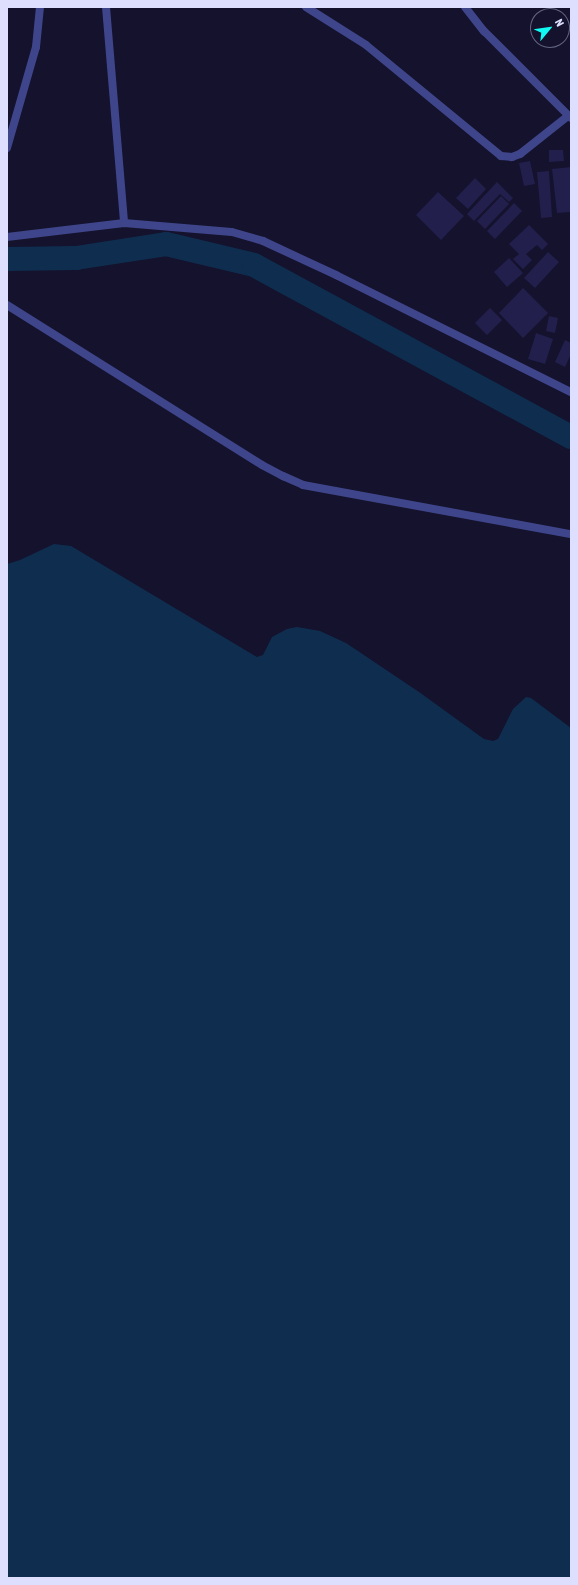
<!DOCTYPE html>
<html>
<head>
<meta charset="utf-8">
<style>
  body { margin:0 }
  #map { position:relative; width:578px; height:1585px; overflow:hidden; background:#14122c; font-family:"Asap Condensed",sans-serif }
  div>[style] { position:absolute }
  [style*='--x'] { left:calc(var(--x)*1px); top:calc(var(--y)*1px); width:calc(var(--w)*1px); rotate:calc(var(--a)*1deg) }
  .water>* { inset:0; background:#0f2e4f }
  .canal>* { height:24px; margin:-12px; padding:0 12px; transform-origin:12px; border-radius:12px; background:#0f2e4f }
  .building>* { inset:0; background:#221f4d }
  .minor>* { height:8px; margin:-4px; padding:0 4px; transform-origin:4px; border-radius:4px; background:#3f458a }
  span { translate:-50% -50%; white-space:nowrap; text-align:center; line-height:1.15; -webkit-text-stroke:3px #14122c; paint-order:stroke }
  .frame { position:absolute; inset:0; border:8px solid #dedffe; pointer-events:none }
  .north { position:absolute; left:530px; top:8px; width:40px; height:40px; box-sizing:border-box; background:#14122c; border:1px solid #656480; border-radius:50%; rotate:61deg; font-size:11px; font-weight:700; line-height:16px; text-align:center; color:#dedffe }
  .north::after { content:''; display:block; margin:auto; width:14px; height:18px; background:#10f9f3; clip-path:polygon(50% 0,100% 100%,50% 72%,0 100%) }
</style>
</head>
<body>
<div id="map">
  <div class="water">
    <div style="clip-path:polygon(54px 544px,71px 546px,257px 657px,263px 655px,272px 637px,287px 629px,297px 627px,320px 631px,346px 643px,419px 692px,484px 739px,493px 741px,498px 739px,513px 709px,526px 697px,531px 698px,571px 728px,571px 1578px,7px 1578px,7px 564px,20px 560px)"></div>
  </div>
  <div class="canal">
    <div style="--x:7;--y:259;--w:69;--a:-0.8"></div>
    <div style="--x:76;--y:258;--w:91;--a:-8.8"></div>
    <div style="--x:166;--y:244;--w:90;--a:13.4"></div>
    <div style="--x:254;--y:265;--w:361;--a:28.5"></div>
  </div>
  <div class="building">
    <div style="clip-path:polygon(549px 150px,563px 150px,564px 161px,549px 162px)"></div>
    <div style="clip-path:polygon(530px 161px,535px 184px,524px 186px,519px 163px)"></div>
    <div style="clip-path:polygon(571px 167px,571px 212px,557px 213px,552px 169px)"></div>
    <div style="clip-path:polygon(549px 171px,552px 217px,541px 218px,537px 172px)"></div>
    <div style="clip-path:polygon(475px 178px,486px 189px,468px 209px,456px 198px)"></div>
    <div style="clip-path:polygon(497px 182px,513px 198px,509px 202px,500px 194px,474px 221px,467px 214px)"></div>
    <div style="clip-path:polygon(438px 192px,464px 216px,441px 240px,416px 215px)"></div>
    <div style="clip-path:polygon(501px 196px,509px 204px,485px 229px,477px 221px)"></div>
    <div style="clip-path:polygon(514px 203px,522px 211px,495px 239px,487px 231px)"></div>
    <div style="clip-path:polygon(529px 225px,548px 244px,542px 250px,537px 245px,526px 254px,532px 260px,523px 269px,513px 259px,519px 254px,509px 244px)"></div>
    <div style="clip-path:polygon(548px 252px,559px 262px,535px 288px,524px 278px)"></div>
    <div style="clip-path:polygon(509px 258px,523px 273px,507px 287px,494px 272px)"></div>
    <div style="clip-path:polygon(523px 288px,548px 313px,523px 338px,499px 313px)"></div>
    <div style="clip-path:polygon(490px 308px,502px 320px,487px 335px,475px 323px)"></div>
    <div style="clip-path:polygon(549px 316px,558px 318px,555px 333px,546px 331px)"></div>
    <div style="clip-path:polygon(536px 333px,553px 339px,545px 364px,528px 359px)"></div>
    <div style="clip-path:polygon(565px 340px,571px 343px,571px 354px,565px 367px,555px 362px)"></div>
  </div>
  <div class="minor">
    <div style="--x:106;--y:7;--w:217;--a:85.2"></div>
    <div style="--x:306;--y:7;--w:71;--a:32.3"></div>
    <div style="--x:366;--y:45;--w:175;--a:39.4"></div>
    <div style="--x:501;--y:156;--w:11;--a:5"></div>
    <div style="--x:512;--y:157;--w:9;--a:-21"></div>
    <div style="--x:520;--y:154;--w:61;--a:-38.4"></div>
    <div style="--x:465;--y:7;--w:31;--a:52"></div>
    <div style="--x:484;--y:31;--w:123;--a:45"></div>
    <div style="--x:7;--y:148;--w:105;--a:-74"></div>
    <div style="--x:36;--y:47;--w:40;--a:-84.3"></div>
    <div style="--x:7;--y:237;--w:118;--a:-6.8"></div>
    <div style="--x:124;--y:223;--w:108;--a:4.8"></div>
    <div style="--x:232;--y:232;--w:32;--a:16"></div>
    <div style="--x:263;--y:241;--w:81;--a:25"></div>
    <div style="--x:336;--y:275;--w:263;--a:26.5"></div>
    <div style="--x:7;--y:305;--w:301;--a:32.1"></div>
    <div style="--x:262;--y:465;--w:24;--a:28"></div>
    <div style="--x:283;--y:476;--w:22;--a:24"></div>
    <div style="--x:303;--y:485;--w:272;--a:10.4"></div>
  </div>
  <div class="frame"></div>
  <div class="north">N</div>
</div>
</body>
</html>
